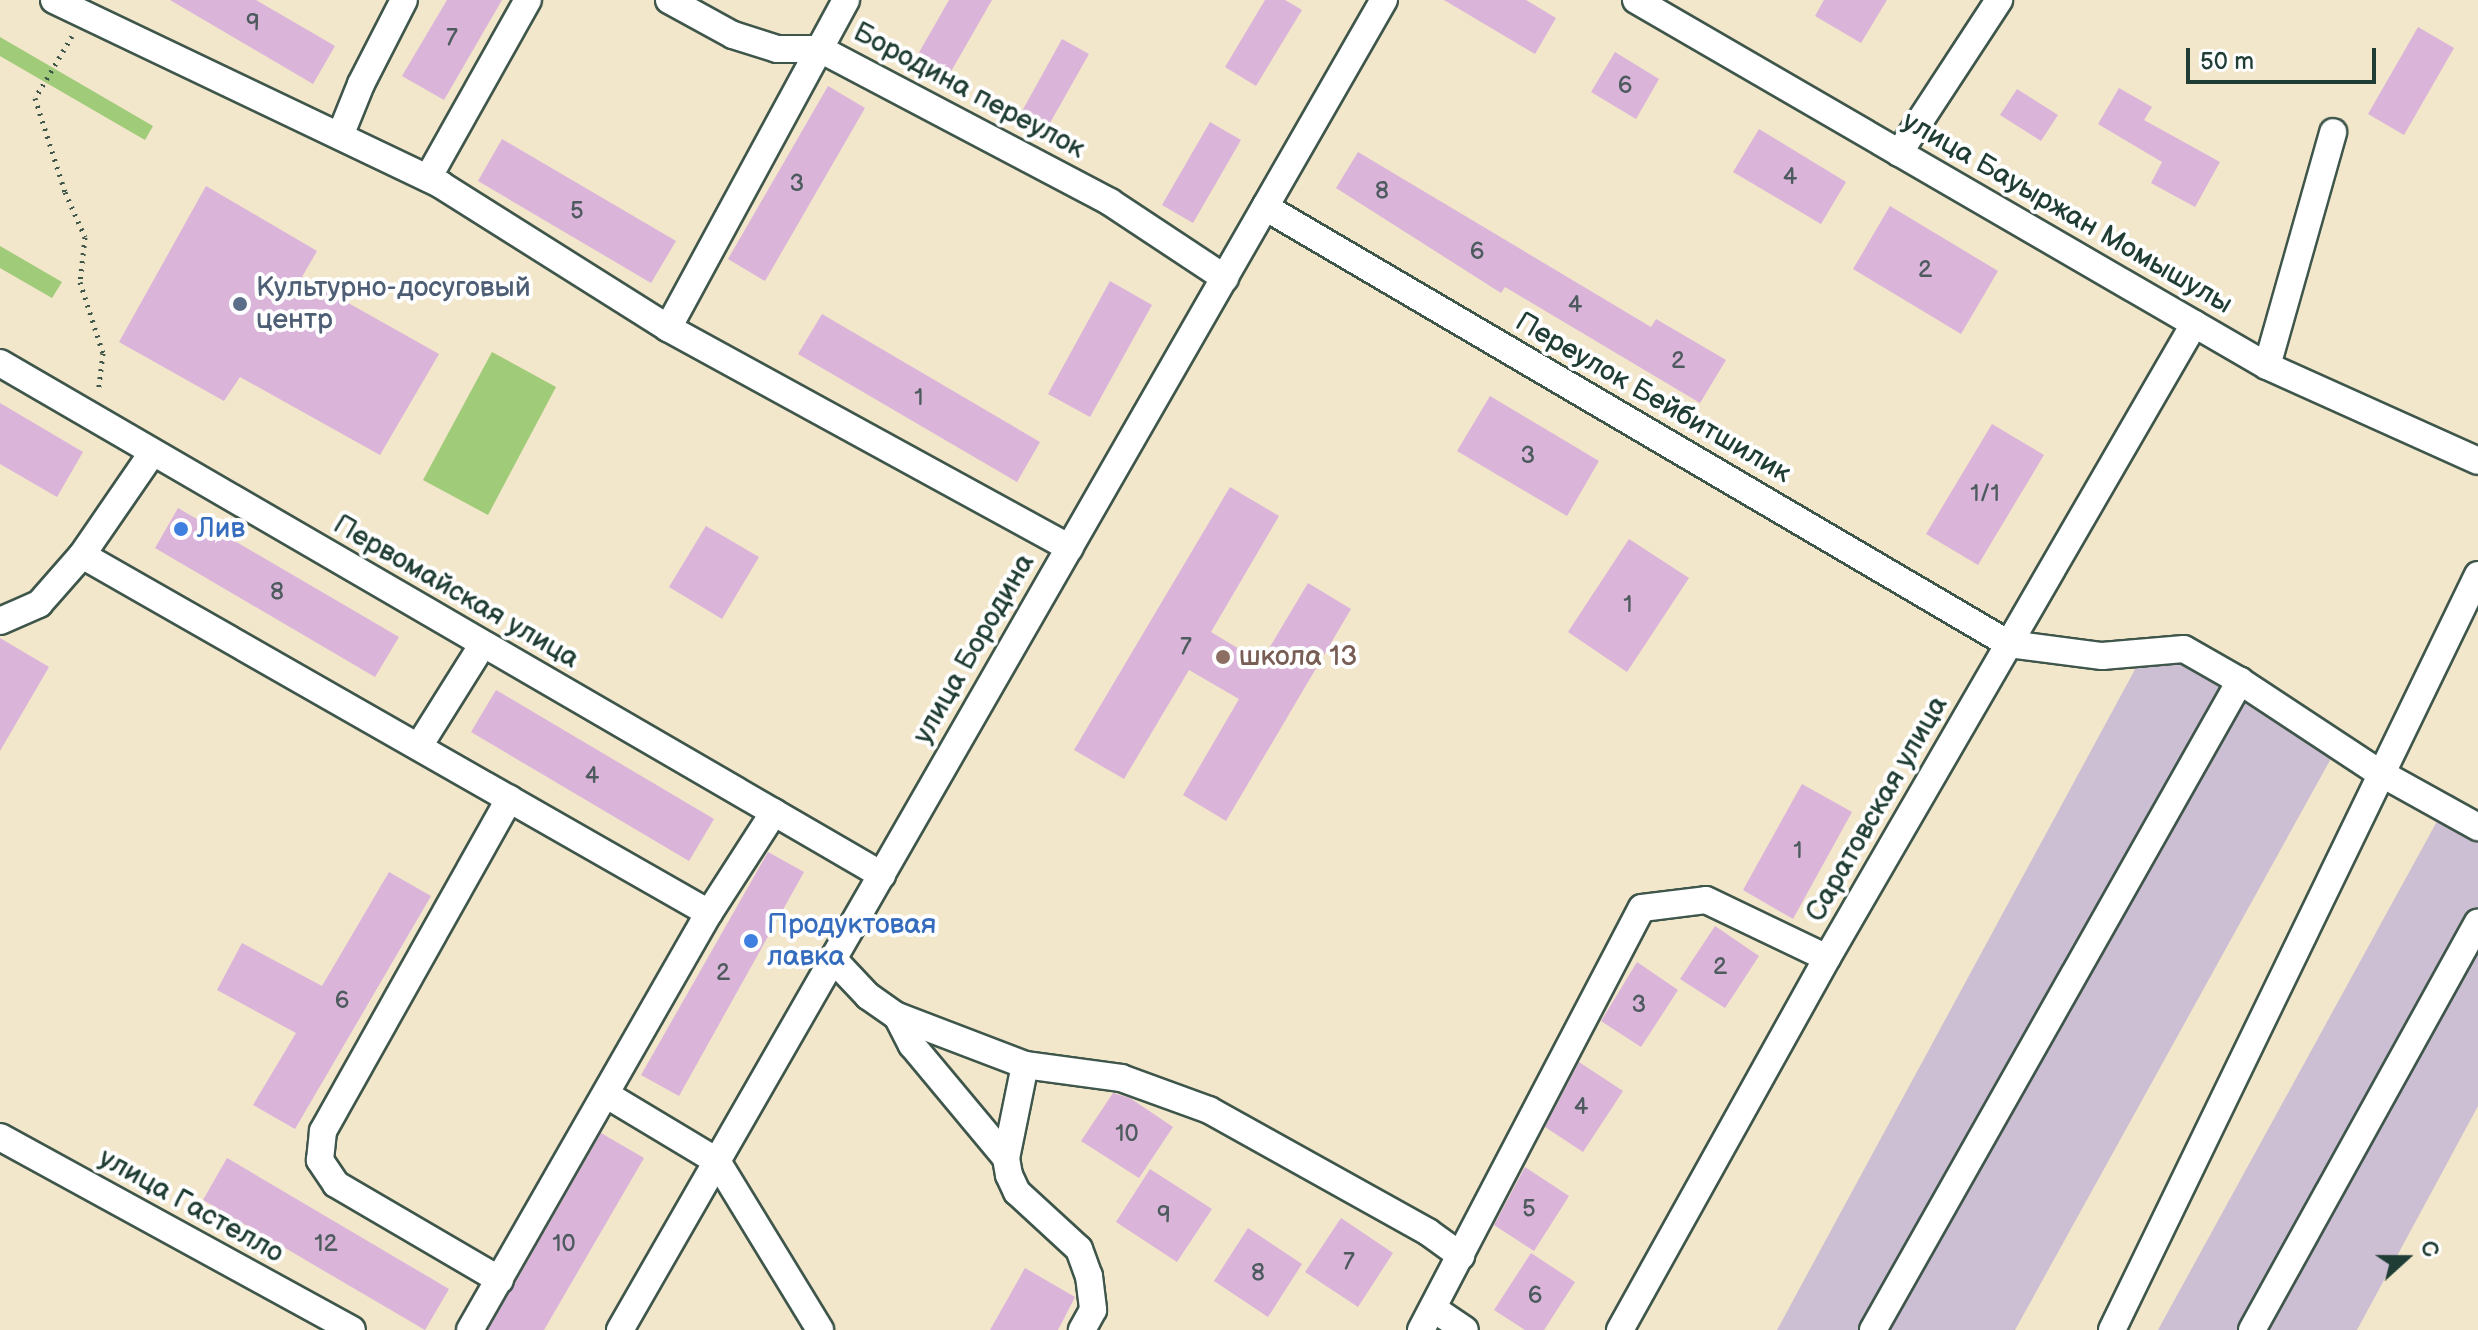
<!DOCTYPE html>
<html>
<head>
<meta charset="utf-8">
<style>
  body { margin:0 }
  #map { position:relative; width:2478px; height:1330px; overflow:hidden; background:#f2e6cb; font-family:"Balsamiq Sans",sans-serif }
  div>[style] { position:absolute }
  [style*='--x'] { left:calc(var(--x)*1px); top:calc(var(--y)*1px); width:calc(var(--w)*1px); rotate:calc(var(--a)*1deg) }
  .industrial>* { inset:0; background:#ccbed3 }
  .green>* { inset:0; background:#a0cb78 }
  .building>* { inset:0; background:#dbb4da }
  .path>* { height:5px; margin-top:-2.5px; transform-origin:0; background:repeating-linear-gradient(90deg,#3f564b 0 2px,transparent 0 8px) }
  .roads { filter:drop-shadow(2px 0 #3f564b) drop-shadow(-2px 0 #3f564b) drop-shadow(0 2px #3f564b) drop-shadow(0 -2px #3f564b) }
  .minor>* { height:26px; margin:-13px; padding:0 13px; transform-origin:13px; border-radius:13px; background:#fff }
  .dots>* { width:22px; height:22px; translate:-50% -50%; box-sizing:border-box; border:4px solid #fff; border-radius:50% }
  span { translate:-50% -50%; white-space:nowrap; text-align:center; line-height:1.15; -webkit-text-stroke:8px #fff; paint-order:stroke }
  .number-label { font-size:24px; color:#4e5b5e }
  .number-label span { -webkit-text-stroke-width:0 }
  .street-label { font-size:28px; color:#1f3d34 }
  .service-label { font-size:28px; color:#4e5e75 }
  .left { translate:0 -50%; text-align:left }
  .shop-label { font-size:28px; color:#366cbe }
  .education-label { font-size:28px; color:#785e54 }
  .north { position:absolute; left:2366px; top:1218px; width:80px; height:80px; -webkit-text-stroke:6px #fff; paint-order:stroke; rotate:69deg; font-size:22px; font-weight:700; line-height:32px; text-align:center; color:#1f3d34 }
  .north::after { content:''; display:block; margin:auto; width:28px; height:36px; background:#1f3d34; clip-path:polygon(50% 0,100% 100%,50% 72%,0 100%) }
  .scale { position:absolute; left:2186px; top:48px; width:190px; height:36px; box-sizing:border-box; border:4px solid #1f3d34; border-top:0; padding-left:10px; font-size:24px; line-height:28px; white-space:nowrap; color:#1f3d34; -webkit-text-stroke:6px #fff; paint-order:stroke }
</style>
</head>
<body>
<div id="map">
  <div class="industrial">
    <div style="clip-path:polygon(2151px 640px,2334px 753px,2015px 1330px,1777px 1330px)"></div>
    <div style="clip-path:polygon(2452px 794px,2478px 812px,2478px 1106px,2357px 1330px,2158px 1330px)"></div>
  </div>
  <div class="green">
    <div style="clip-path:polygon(0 37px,153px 126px,145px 140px,0 56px)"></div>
    <div style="clip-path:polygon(0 246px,62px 282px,52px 298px,0 268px)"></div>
    <div style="clip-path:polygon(492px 352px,556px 387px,488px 515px,423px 480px)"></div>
  </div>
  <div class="building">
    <div style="clip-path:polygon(170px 0,256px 0,335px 46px,313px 84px)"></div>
    <div style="clip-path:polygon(447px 0,502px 0,444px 100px,402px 76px)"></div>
    <div style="clip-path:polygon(949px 0,992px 0,949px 75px,917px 56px)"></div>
    <div style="clip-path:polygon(1265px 0,1285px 0,1302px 10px,1256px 86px,1225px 67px)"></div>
    <div style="clip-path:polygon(1444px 0,1526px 0,1556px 18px,1535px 54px)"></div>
    <div style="clip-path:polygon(1824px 0,1887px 0,1861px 43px,1815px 16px)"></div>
    <div style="clip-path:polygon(2418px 27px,2454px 48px,2404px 135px,2368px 114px)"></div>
    <div style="clip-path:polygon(1062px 39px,1089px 54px,1042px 137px,1016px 122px)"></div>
    <div style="clip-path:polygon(1615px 52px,1659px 79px,1636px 119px,1591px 92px)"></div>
    <div style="clip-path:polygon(828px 86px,865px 108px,765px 281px,728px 259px)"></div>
    <div style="clip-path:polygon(2119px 88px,2152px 107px,2144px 120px,2220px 162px,2195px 207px,2151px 183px,2162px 162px,2098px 124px)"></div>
    <div style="clip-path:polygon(2017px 89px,2058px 115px,2041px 141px,2000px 115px)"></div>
    <div style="clip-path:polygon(1210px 122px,1241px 140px,1193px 223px,1162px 205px)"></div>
    <div style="clip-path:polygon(1759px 129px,1846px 182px,1821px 224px,1733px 172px)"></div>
    <div style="clip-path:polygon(502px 139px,676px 241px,651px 283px,478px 181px)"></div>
    <div style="clip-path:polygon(1358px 152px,1651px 327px,1656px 319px,1726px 360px,1700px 403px,1505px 287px,1501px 293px,1336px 188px)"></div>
    <div style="clip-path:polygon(206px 186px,317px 251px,302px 277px,439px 354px,380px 455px,240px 377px,224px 401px,119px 342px)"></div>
    <div style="clip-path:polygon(1890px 206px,1998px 271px,1961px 334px,1853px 269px)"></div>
    <div style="clip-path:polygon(1110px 281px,1152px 305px,1090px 417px,1048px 394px)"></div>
    <div style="clip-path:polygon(822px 314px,1040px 442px,1017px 482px,798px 354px)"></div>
    <div style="clip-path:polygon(1490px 396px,1599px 461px,1567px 516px,1457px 451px)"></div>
    <div style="clip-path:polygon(0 403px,83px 452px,57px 497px,0 464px)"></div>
    <div style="clip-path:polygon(1992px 424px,2044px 455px,1978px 565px,1926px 534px)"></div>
    <div style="clip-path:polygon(1230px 487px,1279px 516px,1211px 632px,1261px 662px,1308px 583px,1351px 609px,1226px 821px,1183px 795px,1239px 699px,1189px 670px,1124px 779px,1074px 750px)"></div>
    <div style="clip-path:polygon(178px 508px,399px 637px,375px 677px,155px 548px)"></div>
    <div style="clip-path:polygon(706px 526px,759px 557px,722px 619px,669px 587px)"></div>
    <div style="clip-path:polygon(1629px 539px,1689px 578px,1627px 672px,1568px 632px)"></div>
    <div style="clip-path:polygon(0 638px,49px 667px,0 751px)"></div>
    <div style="clip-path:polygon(496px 690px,714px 819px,689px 861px,471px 732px)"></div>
    <div style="clip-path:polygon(1802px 784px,1852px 812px,1793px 919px,1743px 890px)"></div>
    <div style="clip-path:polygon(768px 852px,804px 872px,679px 1096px,641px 1075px)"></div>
    <div style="clip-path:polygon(389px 872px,431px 896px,295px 1129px,253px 1105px,296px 1033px,217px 990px,242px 943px,322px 986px)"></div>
    <div style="clip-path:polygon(1715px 926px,1759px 956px,1725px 1008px,1680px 979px)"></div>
    <div style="clip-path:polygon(1637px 962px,1678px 990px,1641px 1047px,1601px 1021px)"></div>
    <div style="clip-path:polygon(1579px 1062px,1623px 1091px,1583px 1152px,1545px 1127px)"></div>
    <div style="clip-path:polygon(1113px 1093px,1130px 1098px,1173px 1127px,1139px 1178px,1081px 1141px)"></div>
    <div style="clip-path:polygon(601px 1133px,644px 1158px,544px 1330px,488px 1330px)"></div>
    <div style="clip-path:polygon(227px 1158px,449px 1289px,425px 1330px,203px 1200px)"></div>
    <div style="clip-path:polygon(1525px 1167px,1569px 1196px,1534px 1251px,1494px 1225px)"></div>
    <div style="clip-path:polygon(1150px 1169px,1212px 1209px,1177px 1262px,1116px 1222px)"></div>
    <div style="clip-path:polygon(1341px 1218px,1393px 1253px,1358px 1307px,1305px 1272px)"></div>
    <div style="clip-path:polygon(1248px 1228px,1302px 1264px,1268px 1317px,1214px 1281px)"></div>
    <div style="clip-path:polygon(1531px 1253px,1575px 1282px,1544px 1330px,1525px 1330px,1494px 1310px)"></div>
    <div style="clip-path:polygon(1025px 1268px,1075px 1297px,1058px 1330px,990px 1330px)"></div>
  </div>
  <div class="path">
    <div style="--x:72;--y:36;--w:72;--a:120.8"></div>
    <div style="--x:35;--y:98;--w:99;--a:72.3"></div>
    <div style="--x:65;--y:192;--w:49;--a:66"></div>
    <div style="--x:85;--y:237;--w:45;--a:96.3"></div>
    <div style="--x:80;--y:282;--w:75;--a:72.1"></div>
    <div style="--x:103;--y:353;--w:38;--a:97"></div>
  </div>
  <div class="roads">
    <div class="minor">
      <div style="--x:54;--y:0;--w:429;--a:25.5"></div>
      <div style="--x:441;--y:185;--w:268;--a:32.2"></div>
      <div style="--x:668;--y:328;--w:458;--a:28.7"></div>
      <div style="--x:669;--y:0;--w:73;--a:28.7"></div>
      <div style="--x:733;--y:35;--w:46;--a:17.7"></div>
      <div style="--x:777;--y:49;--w:43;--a:0"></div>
      <div style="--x:820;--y:49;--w:328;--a:27.8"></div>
      <div style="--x:1110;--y:202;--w:138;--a:33.5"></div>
      <div style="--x:1636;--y:0;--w:729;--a:30.12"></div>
      <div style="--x:2267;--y:366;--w:231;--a:24.2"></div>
      <div style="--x:340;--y:136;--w:56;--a:-68"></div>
      <div style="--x:361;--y:84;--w:94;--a:-62.9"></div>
      <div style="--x:1899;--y:153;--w:183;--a:-56.8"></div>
      <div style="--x:428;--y:178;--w:204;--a:-60.7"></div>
      <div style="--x:1265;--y:207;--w:863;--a:30.43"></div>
      <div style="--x:2009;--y:644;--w:94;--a:7.4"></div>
      <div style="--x:2102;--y:656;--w:82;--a:-4.9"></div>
      <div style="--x:2184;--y:649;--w:64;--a:29.7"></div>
      <div style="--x:2240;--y:681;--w:162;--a:33.4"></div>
      <div style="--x:2375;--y:770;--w:118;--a:29"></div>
      <div style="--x:668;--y:328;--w:373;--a:-61.5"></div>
      <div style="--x:0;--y:363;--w:1020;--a:30.14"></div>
      <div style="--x:2267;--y:366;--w:243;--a:-74.2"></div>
      <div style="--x:82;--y:555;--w:124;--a:-55.5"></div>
      <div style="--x:0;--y:621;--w:43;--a:-23.6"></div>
      <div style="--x:39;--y:604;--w:65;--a:-48.7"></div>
      <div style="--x:82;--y:555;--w:722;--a:29.73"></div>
      <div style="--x:419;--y:746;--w:120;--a:-57.9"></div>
      <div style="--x:834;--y:960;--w:50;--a:46.6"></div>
      <div style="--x:868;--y:996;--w:35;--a:35"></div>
      <div style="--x:897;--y:1016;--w:137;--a:20.9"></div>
      <div style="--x:1025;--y:1065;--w:97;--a:7.7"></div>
      <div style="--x:1121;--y:1078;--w:94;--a:20"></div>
      <div style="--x:1209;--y:1110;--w:251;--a:29.1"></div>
      <div style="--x:1428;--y:1232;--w:41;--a:36"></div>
      <div style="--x:897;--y:1016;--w:33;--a:63"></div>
      <div style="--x:912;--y:1045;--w:147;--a:50.2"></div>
      <div style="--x:1025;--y:1065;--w:95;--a:101.5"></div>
      <div style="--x:1006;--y:1158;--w:17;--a:80"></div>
      <div style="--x:1009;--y:1175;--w:19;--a:65"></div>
      <div style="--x:1017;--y:1192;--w:84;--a:42.6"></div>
      <div style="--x:1079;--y:1249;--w:29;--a:70"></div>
      <div style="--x:1089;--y:1276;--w:34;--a:83"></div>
      <div style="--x:1093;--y:1310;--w:23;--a:119"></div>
      <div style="--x:607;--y:1095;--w:128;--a:31"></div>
      <div style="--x:717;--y:1161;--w:198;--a:58.6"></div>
      <div style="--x:0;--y:1137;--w:401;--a:28.7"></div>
      <div style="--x:500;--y:1280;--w:190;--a:-149.7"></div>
      <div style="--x:336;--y:1184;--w:29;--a:-124"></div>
      <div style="--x:320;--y:1160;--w:29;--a:-84"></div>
      <div style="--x:323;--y:1131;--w:381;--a:-60.7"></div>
      <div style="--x:1434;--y:1309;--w:37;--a:34"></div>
      <div style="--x:470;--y:1330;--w:481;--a:-60.2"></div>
      <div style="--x:709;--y:913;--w:120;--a:-57.2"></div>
      <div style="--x:620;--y:1330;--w:1534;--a:-60.13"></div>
      <div style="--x:1421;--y:1330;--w:476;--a:-62.4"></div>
      <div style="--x:1642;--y:908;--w:64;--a:-7.1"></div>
      <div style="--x:1706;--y:900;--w:134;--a:25.6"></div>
      <div style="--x:1620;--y:1330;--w:426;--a:-60.9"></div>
      <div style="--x:1827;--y:958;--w:733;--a:-59.93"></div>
      <div style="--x:1873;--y:1330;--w:746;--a:-60.51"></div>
      <div style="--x:2112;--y:1330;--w:839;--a:-64.14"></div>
      <div style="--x:2252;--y:1330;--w:466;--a:-61"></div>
    </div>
  </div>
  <div class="dots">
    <div style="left:240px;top:304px;background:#5c6f8a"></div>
    <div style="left:181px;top:529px;background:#3f7fe0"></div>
    <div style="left:1223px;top:657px;background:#8d6e63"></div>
    <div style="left:751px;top:941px;background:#3f7fe0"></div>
  </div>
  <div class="number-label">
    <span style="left:253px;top:23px">9</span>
    <span style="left:452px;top:38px">7</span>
    <span style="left:1625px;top:86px">6</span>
    <span style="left:1790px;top:177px">4</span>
    <span style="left:797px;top:184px">3</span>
    <span style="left:1382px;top:191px">8</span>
    <span style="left:577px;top:211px">5</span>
    <span style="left:1477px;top:252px">6</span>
    <span style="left:1925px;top:270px">2</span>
    <span style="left:1575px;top:305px">4</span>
    <span style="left:1678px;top:361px">2</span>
    <span style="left:919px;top:398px">1</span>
    <span style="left:1528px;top:456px">3</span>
    <span style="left:1985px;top:494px">1/1</span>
    <span style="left:277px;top:592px">8</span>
    <span style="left:1628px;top:605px">1</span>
    <span style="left:1186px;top:647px">7</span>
    <span style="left:592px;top:776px">4</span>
    <span style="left:1798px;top:851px">1</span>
    <span style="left:1720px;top:967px">2</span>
    <span style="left:723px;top:973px">2</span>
    <span style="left:342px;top:1001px">6</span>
    <span style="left:1639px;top:1005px">3</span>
    <span style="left:1581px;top:1107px">4</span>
    <span style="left:1127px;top:1134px">10</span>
    <span style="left:1529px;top:1209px">5</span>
    <span style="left:1164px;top:1215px">9</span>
    <span style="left:326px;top:1244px">12</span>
    <span style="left:564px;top:1244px">10</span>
    <span style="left:1349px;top:1262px">7</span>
    <span style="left:1258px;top:1273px">8</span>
    <span style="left:1535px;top:1296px">6</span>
  </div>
  <div class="street-label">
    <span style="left:969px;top:91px;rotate:28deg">Бородина переулок</span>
    <span style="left:2067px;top:213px;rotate:30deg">улица Бауыржан Момышулы</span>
    <span style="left:1653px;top:398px;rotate:30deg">Переулок Бейбитшилик</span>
    <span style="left:456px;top:592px;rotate:30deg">Первомайская улица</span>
    <span style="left:974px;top:649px;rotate:-60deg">улица Бородина</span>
    <span style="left:1877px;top:809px;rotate:-60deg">Саратовская улица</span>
    <span style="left:191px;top:1206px;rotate:29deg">улица Гастелло</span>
  </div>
  <div class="service-label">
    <span class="left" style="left:256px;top:304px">Культурно-досуговый<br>центр</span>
  </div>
  <div class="shop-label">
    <span class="left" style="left:197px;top:529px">Лив</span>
    <span class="left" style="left:767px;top:941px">Продуктовая<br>лавка</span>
  </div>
  <div class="education-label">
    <span class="left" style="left:1239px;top:657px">школа 13</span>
  </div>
  <div class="north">С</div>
  <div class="scale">50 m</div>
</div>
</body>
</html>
